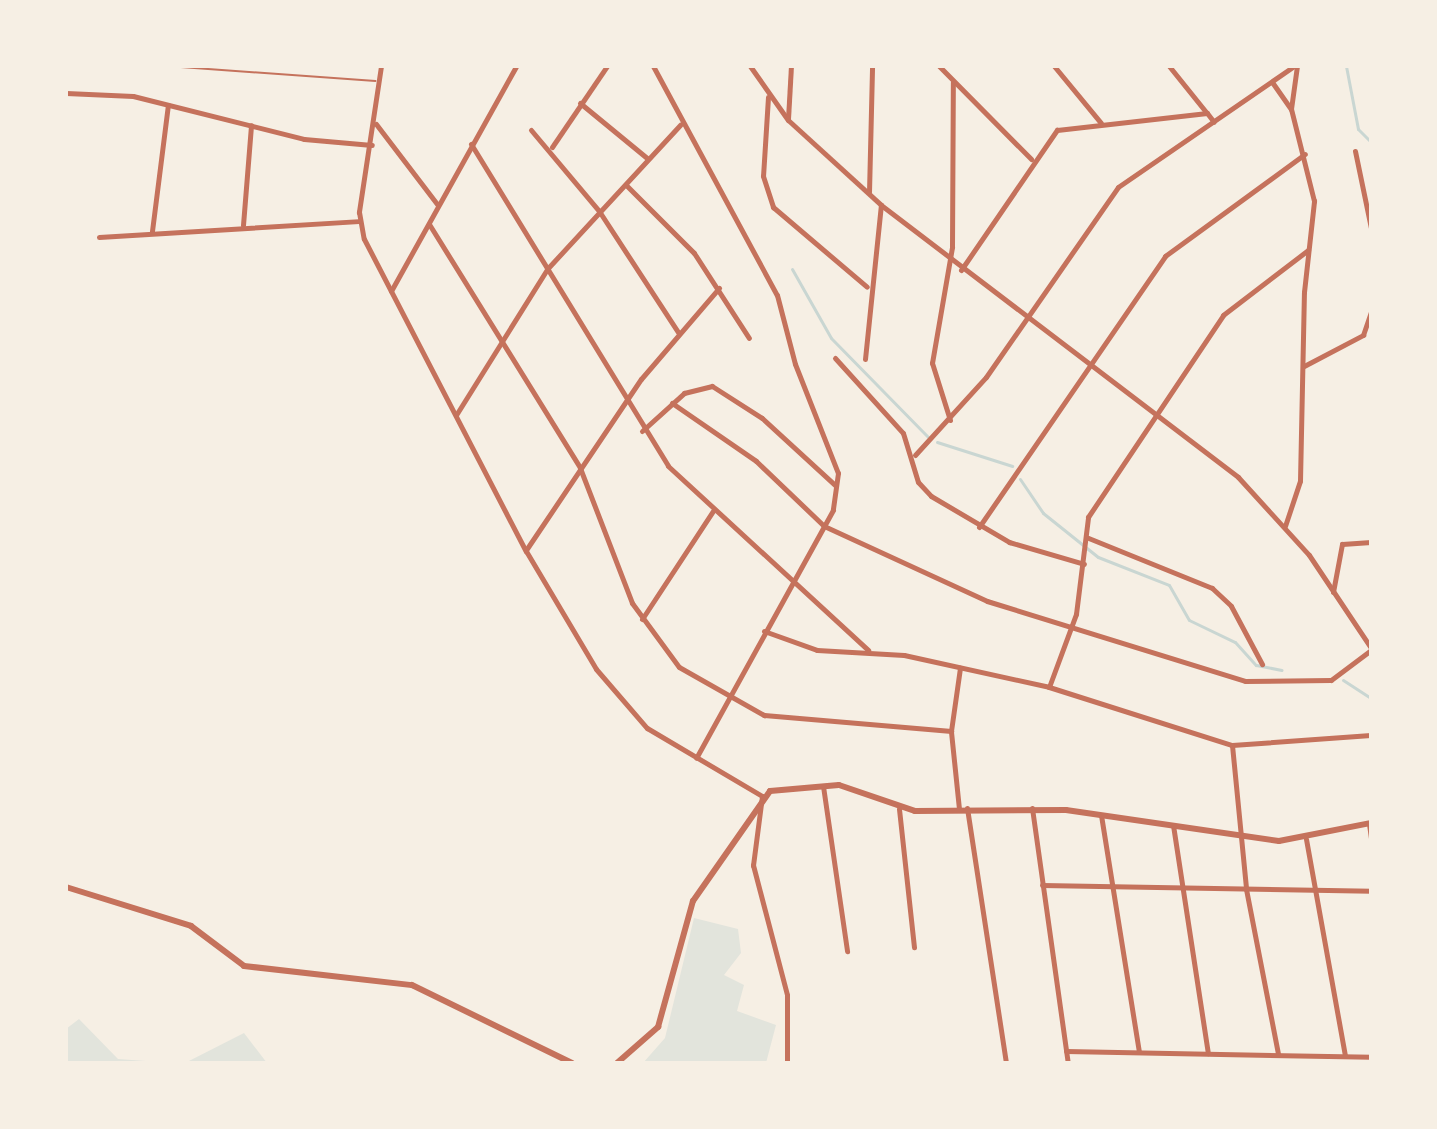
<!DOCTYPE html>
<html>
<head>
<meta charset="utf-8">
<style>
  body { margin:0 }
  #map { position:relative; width:1437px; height:1129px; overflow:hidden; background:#f6efe4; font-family:Inter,sans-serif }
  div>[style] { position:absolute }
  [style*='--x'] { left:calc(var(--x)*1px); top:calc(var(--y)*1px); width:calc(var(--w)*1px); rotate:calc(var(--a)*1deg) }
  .green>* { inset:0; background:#e2e4dc }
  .stream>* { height:3px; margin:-1.5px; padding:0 1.5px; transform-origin:1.5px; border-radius:1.5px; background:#c9d6d2 }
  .service>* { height:2px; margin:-1px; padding:0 1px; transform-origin:1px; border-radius:1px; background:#c5725c }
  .minor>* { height:5px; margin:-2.5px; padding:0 2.5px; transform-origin:2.5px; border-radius:2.5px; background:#c5725c }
  .tertiary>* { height:6px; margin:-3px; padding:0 3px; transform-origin:3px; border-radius:3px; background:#c5725c }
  span { translate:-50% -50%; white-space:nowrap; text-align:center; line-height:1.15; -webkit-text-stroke:6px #f6efe4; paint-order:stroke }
  .frame { position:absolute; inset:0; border:68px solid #f6efe4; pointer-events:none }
</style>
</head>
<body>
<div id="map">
  <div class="green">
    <div style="clip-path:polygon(694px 918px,738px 929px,741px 953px,724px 975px,744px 985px,737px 1011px,776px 1025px,766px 1063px,643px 1063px,665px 1038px)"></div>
    <div style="clip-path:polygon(79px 1019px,118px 1059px,173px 1063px,66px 1063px,66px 1029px)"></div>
    <div style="clip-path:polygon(244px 1033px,267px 1063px,185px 1063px)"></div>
  </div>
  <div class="stream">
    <div style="--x:1346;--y:66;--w:64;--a:79.2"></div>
    <div style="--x:1358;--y:129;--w:18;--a:45"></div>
    <div style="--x:792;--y:269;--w:79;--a:60.5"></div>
    <div style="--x:831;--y:338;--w:139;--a:45.6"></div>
    <div style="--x:937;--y:442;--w:79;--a:17.7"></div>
    <div style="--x:1020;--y:479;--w:41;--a:55.9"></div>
    <div style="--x:1043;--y:513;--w:70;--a:38.7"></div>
    <div style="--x:1098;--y:557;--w:76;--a:21.5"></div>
    <div style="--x:1169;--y:585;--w:40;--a:60.3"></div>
    <div style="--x:1189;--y:620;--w:51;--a:25.6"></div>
    <div style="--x:1235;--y:642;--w:31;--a:48"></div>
    <div style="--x:1256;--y:665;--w:26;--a:11"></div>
    <div style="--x:1343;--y:680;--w:33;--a:33"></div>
  </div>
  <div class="service">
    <div style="--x:167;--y:66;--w:209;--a:4.1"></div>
  </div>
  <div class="minor">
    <div style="--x:381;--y:66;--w:148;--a:98.6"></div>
    <div style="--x:359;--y:212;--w:27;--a:80"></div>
    <div style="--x:364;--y:239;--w:352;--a:62.6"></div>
    <div style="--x:526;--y:551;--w:137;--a:59.3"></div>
    <div style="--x:596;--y:669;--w:78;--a:49.2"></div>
    <div style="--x:647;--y:728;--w:134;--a:30.6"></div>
    <div style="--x:762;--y:796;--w:70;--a:97.4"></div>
    <div style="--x:753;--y:865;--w:134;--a:75.3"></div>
    <div style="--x:787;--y:995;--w:68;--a:90"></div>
    <div style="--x:653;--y:66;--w:260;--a:61.6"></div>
    <div style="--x:777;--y:295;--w:71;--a:75.4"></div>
    <div style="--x:795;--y:364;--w:117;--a:68.5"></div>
    <div style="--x:838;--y:473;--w:37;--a:98"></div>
    <div style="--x:833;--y:510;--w:283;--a:118.9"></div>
    <div style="--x:750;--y:66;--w:66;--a:54.9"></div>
    <div style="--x:788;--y:120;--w:126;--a:42.4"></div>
    <div style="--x:881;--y:205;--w:449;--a:37.3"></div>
    <div style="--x:1238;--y:477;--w:105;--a:47.7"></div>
    <div style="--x:1309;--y:555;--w:112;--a:56.3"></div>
    <div style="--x:939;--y:66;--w:131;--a:45.3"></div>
    <div style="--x:1054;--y:66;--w:74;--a:50.5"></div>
    <div style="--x:1169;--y:66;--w:59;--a:51.2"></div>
    <div style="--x:1272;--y:82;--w:32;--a:55"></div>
    <div style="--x:66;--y:93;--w:67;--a:2.6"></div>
    <div style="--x:133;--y:96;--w:176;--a:14.1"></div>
    <div style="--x:304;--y:139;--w:68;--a:5"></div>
    <div style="--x:768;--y:97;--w:79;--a:93.6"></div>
    <div style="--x:763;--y:176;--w:33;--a:72"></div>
    <div style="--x:773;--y:207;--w:123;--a:40.4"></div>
    <div style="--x:580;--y:103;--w:87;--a:39.4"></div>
    <div style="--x:788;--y:119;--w:53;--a:-86.8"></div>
    <div style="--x:376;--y:124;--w:101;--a:52.7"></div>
    <div style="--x:531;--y:130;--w:106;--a:50"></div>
    <div style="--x:599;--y:211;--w:145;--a:56.9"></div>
    <div style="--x:471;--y:144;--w:377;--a:58.5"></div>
    <div style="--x:668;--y:466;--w:272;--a:42.6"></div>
    <div style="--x:552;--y:147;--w:98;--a:-55.8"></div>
    <div style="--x:1355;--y:151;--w:79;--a:78.3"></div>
    <div style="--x:626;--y:185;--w:96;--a:45"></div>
    <div style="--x:694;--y:253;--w:101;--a:57.1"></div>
    <div style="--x:869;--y:192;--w:126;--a:-88.6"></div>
    <div style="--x:429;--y:224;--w:287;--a:58.2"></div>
    <div style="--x:580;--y:468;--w:145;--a:68.9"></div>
    <div style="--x:632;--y:603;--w:79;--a:53.7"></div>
    <div style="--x:679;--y:667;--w:98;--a:29.5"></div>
    <div style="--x:764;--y:715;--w:188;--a:4.9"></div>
    <div style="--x:243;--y:225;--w:100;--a:-85.4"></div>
    <div style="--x:152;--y:231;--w:127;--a:-82.8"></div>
    <div style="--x:99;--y:237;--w:260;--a:-3.5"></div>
    <div style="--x:961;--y:270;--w:170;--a:-55.6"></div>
    <div style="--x:1057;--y:130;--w:151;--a:-6.5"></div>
    <div style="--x:1207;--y:113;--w:11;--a:52"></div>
    <div style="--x:391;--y:291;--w:257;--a:-60.9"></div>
    <div style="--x:835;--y:358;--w:101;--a:47.8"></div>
    <div style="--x:903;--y:433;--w:51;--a:73"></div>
    <div style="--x:918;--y:482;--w:19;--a:47"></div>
    <div style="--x:931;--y:496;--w:91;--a:30.5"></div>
    <div style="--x:1009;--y:542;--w:78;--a:16.3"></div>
    <div style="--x:865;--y:359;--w:155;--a:-84.1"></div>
    <div style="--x:1304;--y:366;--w:67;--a:-27.7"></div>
    <div style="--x:1363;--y:335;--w:24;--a:-71"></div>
    <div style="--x:672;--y:403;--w:102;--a:34.6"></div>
    <div style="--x:756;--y:461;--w:94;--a:43.7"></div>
    <div style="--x:824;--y:526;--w:179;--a:24.7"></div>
    <div style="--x:987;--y:601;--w:270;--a:17.2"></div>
    <div style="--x:1245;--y:681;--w:86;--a:-0.7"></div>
    <div style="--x:1331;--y:680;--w:50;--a:-36.9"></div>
    <div style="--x:456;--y:415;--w:173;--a:-58"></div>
    <div style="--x:548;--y:268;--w:195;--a:-47.3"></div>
    <div style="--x:950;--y:420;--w:60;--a:-107.5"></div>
    <div style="--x:932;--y:363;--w:118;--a:-80.2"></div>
    <div style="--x:952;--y:247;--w:165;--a:-89.7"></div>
    <div style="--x:642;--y:431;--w:57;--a:-42.1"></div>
    <div style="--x:684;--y:393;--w:29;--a:-14"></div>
    <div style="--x:712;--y:386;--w:59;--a:32.6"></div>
    <div style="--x:762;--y:418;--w:100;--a:42.6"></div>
    <div style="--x:915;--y:455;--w:105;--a:-47.7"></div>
    <div style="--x:986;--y:377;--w:231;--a:-55.2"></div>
    <div style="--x:1118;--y:187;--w:214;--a:-34.5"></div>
    <div style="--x:1285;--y:526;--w:47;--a:-71.6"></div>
    <div style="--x:1300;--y:481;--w:189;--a:-88.8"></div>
    <div style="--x:1304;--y:292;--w:92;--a:-83.7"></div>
    <div style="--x:1314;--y:201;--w:95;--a:-104"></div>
    <div style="--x:1291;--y:109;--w:43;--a:-82.1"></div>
    <div style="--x:979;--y:527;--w:329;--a:-55.5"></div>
    <div style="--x:1165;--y:256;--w:173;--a:-36.1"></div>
    <div style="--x:1086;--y:537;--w:136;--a:22"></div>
    <div style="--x:1212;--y:588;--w:26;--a:43"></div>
    <div style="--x:1231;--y:606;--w:66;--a:61.9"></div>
    <div style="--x:526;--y:550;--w:206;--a:-56.1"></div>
    <div style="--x:641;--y:379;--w:120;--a:-49.4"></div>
    <div style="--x:1333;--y:592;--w:49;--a:-79.4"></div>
    <div style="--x:1342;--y:544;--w:29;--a:-4"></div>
    <div style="--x:642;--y:619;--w:129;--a:-56.7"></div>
    <div style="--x:764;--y:631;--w:56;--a:19.7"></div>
    <div style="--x:817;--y:650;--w:87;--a:3.3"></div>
    <div style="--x:904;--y:655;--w:148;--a:12.4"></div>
    <div style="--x:1049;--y:687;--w:192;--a:17.6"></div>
    <div style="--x:1232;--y:745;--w:139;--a:-4.1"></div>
    <div style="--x:1049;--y:687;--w:78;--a:-69.7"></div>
    <div style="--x:1076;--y:614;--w:98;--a:-82.9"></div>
    <div style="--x:1088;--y:517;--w:243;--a:-56.2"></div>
    <div style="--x:1223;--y:315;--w:107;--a:-37.4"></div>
    <div style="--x:1232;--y:745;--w:145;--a:84.4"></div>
    <div style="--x:1246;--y:889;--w:168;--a:79"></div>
    <div style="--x:823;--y:786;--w:167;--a:81.7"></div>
    <div style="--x:967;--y:808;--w:258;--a:81.3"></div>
    <div style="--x:1032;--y:808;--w:258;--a:82"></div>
    <div style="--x:899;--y:809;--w:139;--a:83.8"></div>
    <div style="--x:959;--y:809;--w:78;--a:-95.9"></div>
    <div style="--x:951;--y:731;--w:64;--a:-81.9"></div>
    <div style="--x:1101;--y:815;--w:240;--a:80.9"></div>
    <div style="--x:1369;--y:824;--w:14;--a:82"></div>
    <div style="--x:1173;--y:825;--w:231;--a:81.3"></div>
    <div style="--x:1306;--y:839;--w:220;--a:79.8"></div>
    <div style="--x:1042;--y:885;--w:329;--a:1"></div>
    <div style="--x:1066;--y:1051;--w:305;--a:1.1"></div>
  </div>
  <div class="tertiary">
    <div style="--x:66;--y:887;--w:131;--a:17.3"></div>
    <div style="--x:191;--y:926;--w:66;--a:37"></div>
    <div style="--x:244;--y:966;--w:169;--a:6.5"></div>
    <div style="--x:412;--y:985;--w:178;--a:26"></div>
    <div style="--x:617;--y:1063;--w:55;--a:-41.3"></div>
    <div style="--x:658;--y:1027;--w:131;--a:-74.5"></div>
    <div style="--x:693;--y:901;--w:134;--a:-55"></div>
    <div style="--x:770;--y:791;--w:69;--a:-5"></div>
    <div style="--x:839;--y:785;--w:80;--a:18.9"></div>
    <div style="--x:915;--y:811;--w:151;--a:-0.4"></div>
    <div style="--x:1066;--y:810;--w:215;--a:8.3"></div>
    <div style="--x:1279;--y:841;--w:94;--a:-11.1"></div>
  </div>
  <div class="frame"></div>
</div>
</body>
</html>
